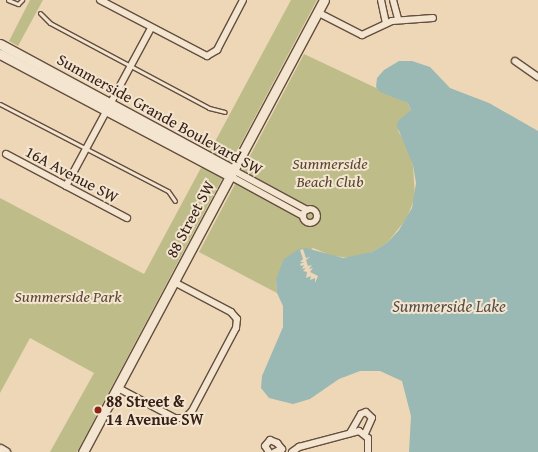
<!DOCTYPE html>
<html>
<head>
<meta charset="utf-8">
<style>
  body { margin:0 }
  #map { position:relative; width:538px; height:452px; overflow:hidden; background:#edd7b6; font-family:"Gentium Book Plus",serif }
  div>[style] { position:absolute }
  [style*='--x'] { left:calc(var(--x)*1px); top:calc(var(--y)*1px); width:calc(var(--w)*1px); rotate:calc(var(--a)*1deg) }
  .green>* { inset:0; background:#bebd8a }
  .water>* { inset:0; background:#9ab8b4 }
  .pier>* { inset:0; background:#edd7b6 }
  .roads { filter:drop-shadow(1px 0 #644e3f) drop-shadow(-1px 0 #644e3f) drop-shadow(0 1px #644e3f) drop-shadow(0 -1px #644e3f) }
  .lane>* { height:3px; margin:-1.5px; padding:0 1.5px; transform-origin:1.5px; border-radius:1.5px; background:#f3e5d0 }
  .street>* { height:6px; margin:-3px; padding:0 3px; transform-origin:3px; border-radius:3px; background:#f3e5d0 }
  .street>.ring { margin:-3px; padding:0; box-sizing:content-box; background:none; border:6px solid #f3e5d0; border-radius:50% }
  .secondary>* { height:9px; margin:-4.5px; padding:0 4.5px; transform-origin:4.5px; border-radius:4.5px; background:#f3e5d0 }
  .dots>* { width:11px; height:11px; translate:-50% -50%; box-sizing:border-box; border:2px solid #f3e5d0; border-radius:50% }
  span { translate:-50% -50%; white-space:nowrap; text-align:center; line-height:1.15; -webkit-text-stroke:4px #f3e5d0; paint-order:stroke }
  .street-label { font-size:16px; color:#372017 }
  .park-label { font-size:16px; color:#594734; font-style:italic }
  .poi-label { font-size:16px; color:#372017; font-weight:700 }
  .left { translate:0 -50%; text-align:left }
  .water-label { font-size:17px; color:#554e46; font-style:italic }
</style>
</head>
<body>
<div id="map">
  <div class="green">
    <div style="clip-path:polygon(30px 0,43px 0,18px 46px,9px 41px)"></div>
    <div style="clip-path:polygon(291px 0,317px 0,77px 452px,50px 452px,94px 373px,30px 338px,0 393px,0 198px,144px 274px)"></div>
    <div style="clip-path:polygon(304px 54px,408px 103px,411px 110px,398px 131px,407px 145px,413px 165px,415px 197px,407px 218px,388px 242px,372px 252px,352px 258px,332px 256px,313px 248px,276px 279px,277px 293px,199px 252px)"></div>
  </div>
  <div class="water">
    <div style="clip-path:polygon(399px 61px,412px 61px,430px 67px,450px 88px,489px 103px,538px 131px,538px 452px,409px 452px,411px 416px,402px 381px,380px 371px,360px 371px,339px 379px,310px 399px,293px 404px,269px 398px,261px 388px,262px 376px,283px 327px,283px 306px,277px 293px,276px 279px,284px 259px,299px 249px,306px 248px,343px 258px,372px 252px,388px 242px,399px 230px,412px 208px,416px 183px,413px 165px,397px 126px,398px 121px,411px 110px,408px 103px,380px 92px,376px 87px,377px 78px,384px 70px)"></div>
  </div>
  <div class="pier">
    <div style="clip-path:polygon(303px 249px,306px 258px,310px 257px,306px 260px,308px 266px,312px 265px,309px 269px,313px 268px,310px 272px,318px 276px,315px 283px,315px 278px,310px 280px,311px 276px,306px 278px,307px 272px,303px 271px,306px 268px,302px 269px,304px 265px,301px 266px,300px 264px,304px 262px,300px 262px,303px 259px,300px 250px)"></div>
  </div>
  <div class="roads">
    <div class="lane">
      <div style="--x:8;--y:0;--w:11;--a:22"></div>
      <div style="--x:18;--y:4;--w:6;--a:-45"></div>
      <div style="--x:40;--y:13;--w:14;--a:45"></div>
      <div style="--x:50;--y:23;--w:180;--a:28.1"></div>
      <div style="--x:209;--y:108;--w:16;--a:14"></div>
      <div style="--x:0;--y:104;--w:189;--a:27.4"></div>
      <div style="--x:168;--y:191;--w:12;--a:55"></div>
    </div>
    <div class="street">
      <div style="--x:100;--y:0;--w:121;--a:27.6"></div>
      <div style="--x:207;--y:56;--w:12;--a:-31"></div>
      <div style="--x:217;--y:50;--w:56;--a:-62.5"></div>
      <div style="--x:381;--y:0;--w:24;--a:78"></div>
      <div style="--x:393;--y:0;--w:20;--a:75"></div>
      <div style="--x:317;--y:12;--w:51;--a:27.1"></div>
      <div style="--x:362;--y:35;--w:33;--a:-25"></div>
      <div style="--x:392;--y:21;--w:41;--a:-4.2"></div>
      <div style="--x:515;--y:61;--w:28;--a:35"></div>
      <div style="--x:6;--y:154;--w:137;--a:27.9"></div>
      <div style="--x:233;--y:170;--w:84;--a:28.4"></div>
      <div style="--x:230;--y:176;--w:83;--a:28.7"></div>
      <div style="--x:66;--y:186;--w:179;--a:-61.7"></div>
      <div class="ring" style="left:303px;top:209px;width:8px;height:8px"></div>
      <div style="--x:118;--y:388;--w:64;--a:27.8"></div>
      <div style="--x:175;--y:418;--w:10;--a:0"></div>
      <div style="--x:185;--y:418;--w:10;--a:-45"></div>
      <div style="--x:192;--y:411;--w:94;--a:-62.1"></div>
      <div style="--x:236;--y:328;--w:9;--a:-84"></div>
      <div style="--x:237;--y:319;--w:9;--a:-131"></div>
      <div style="--x:231;--y:312;--w:64;--a:-152.2"></div>
      <div style="--x:350;--y:433;--w:22;--a:-60"></div>
      <div style="--x:361;--y:414;--w:5;--a:-22"></div>
      <div style="--x:366;--y:412;--w:8;--a:45"></div>
      <div style="--x:372;--y:418;--w:17;--a:114"></div>
      <div style="--x:269;--y:452;--w:7;--a:-124"></div>
      <div style="--x:265;--y:446;--w:8;--a:-50"></div>
      <div style="--x:270;--y:440;--w:8;--a:23"></div>
      <div style="--x:277;--y:443;--w:8;--a:50"></div>
      <div style="--x:282;--y:449;--w:8;--a:157"></div>
      <div style="--x:292;--y:452;--w:9;--a:-36"></div>
      <div style="--x:299;--y:447;--w:62;--a:-14.9"></div>
      <div style="--x:359;--y:431;--w:11;--a:38"></div>
      <div style="--x:368;--y:438;--w:14;--a:90"></div>
    </div>
    <div class="secondary">
      <div style="--x:0;--y:44;--w:265;--a:28.4"></div>
      <div style="--x:0;--y:54;--w:260;--a:27.9"></div>
      <div style="--x:0;--y:449;--w:6;--a:31"></div>
      <div style="--x:83;--y:452;--w:512;--a:-61.93"></div>
    </div>
  </div>
  <div class="dots">
    <div style="left:98px;top:410px;background:#8f2418"></div>
  </div>
  <div class="street-label">
    <span style="left:160px;top:114px;rotate:29deg">Summerside Grande Boulevard SW</span>
    <span style="left:72px;top:174px;rotate:28deg">16A Avenue SW</span>
    <span style="left:190px;top:219px;rotate:-62deg">88 Street SW</span>
  </div>
  <div class="park-label">
    <span style="left:330px;top:172px">Summerside<br>Beach Club</span>
    <span style="left:68px;top:296px">Summerside Park</span>
  </div>
  <div class="poi-label">
    <span class="left" style="left:106px;top:410px">88 Street &amp;<br>14 Avenue SW</span>
  </div>
  <div class="water-label">
    <span style="left:449px;top:306px">Summerside Lake</span>
  </div>
</div>
</body>
</html>
